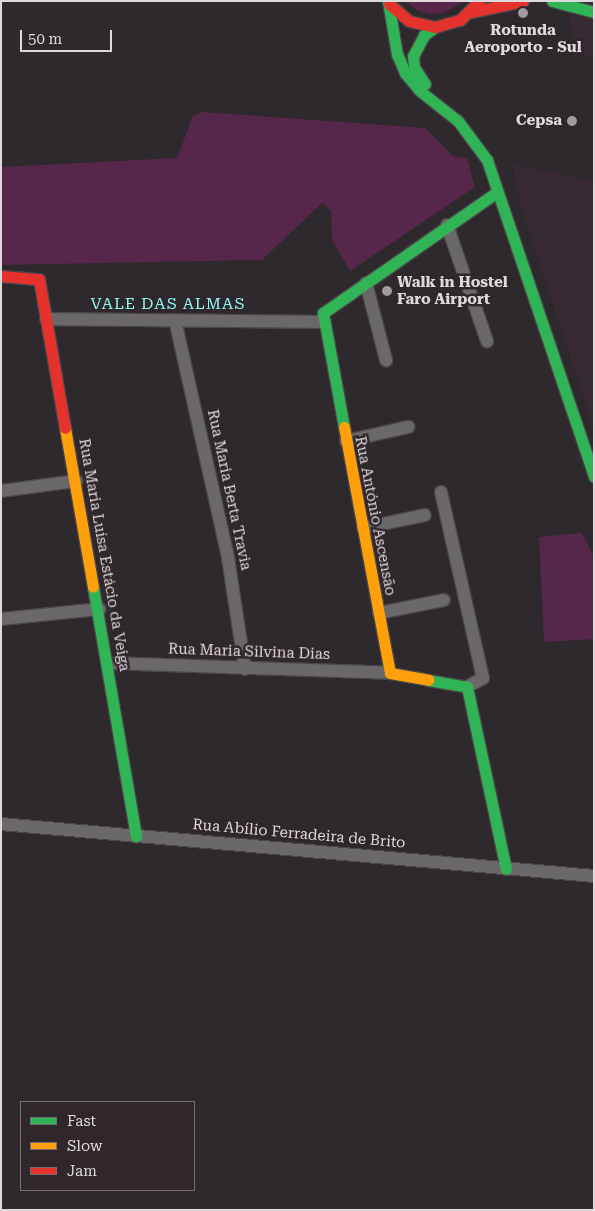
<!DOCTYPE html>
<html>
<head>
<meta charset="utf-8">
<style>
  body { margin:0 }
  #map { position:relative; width:595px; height:1211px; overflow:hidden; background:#2e292c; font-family:"Roboto Serif",serif }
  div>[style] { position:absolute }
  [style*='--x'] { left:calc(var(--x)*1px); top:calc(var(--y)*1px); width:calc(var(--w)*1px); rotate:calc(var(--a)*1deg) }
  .built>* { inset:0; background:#372a33 }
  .green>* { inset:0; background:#56274a }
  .roads { filter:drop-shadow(1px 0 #4a4649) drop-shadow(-1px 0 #4a4649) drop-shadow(0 1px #4a4649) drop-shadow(0 -1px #4a4649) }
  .street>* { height:12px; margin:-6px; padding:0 6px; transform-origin:6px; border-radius:6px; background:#6b686a }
  .fast>* { height:11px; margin:-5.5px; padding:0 5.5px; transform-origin:5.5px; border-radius:5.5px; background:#30b455 }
  .slow>* { height:11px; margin:-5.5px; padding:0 5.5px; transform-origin:5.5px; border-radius:5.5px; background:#ff9f0a }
  .jam>* { height:11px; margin:-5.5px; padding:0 5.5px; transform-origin:5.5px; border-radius:5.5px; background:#e5322d }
  .dots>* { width:14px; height:14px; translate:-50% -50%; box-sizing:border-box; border:2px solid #30272d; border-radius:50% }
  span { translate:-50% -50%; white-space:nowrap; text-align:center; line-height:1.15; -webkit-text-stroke:5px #30272d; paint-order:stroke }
  .poi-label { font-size:15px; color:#dfd9dd; font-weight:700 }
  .right { translate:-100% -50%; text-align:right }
  .left { translate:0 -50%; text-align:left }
  .street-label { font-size:15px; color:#dfd9dd }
  .neighbourhood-label { font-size:16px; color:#8cf6ec; letter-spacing:1px }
  .frame { position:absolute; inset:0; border:2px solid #dfd9dd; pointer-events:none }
  .legend { position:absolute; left:20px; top:1101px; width:175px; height:90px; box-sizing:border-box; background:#30272d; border:1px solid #766e73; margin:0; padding:6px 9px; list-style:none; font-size:15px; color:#dfd9dd }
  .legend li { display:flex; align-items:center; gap:10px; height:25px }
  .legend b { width:25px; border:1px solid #766e73 }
  .scale { position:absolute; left:20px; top:30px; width:92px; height:22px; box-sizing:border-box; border:2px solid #dfd9dd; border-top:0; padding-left:6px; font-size:15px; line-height:18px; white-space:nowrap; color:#dfd9dd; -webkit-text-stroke:4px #30272d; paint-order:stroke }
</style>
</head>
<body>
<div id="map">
  <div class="built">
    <div style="clip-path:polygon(570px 1px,594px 1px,594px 57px,580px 54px,569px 24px)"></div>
    <div style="clip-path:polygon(512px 164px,594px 181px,594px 431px,521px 207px)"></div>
  </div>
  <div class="green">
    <div style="clip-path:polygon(405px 1px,464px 1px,444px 13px,431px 14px,418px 11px)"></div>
    <div style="clip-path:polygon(202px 112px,425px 128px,453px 156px,467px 158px,475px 187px,350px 271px,332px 240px,331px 211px,322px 203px,262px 260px,1px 265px,1px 167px,177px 158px,193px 116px)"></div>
    <div style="clip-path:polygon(582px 533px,594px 557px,594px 639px,544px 642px,539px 537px)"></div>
  </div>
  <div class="roads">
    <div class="street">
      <div style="--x:447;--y:225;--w:123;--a:71"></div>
      <div style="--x:366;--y:283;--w:80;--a:75.4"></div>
      <div style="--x:46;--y:319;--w:278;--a:0.6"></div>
      <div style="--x:175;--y:320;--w:244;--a:77.4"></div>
      <div style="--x:228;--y:558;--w:112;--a:81.3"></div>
      <div style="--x:346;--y:441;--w:64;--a:-12.7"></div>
      <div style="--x:1;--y:491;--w:76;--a:-7.6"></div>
      <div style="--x:441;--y:492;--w:191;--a:77.3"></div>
      <div style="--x:483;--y:678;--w:18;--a:151"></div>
      <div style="--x:363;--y:528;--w:63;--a:-11.8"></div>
      <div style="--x:379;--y:613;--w:66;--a:-11.3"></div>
      <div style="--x:1;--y:619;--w:99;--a:-5.8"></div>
      <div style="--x:108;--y:663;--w:282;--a:2"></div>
      <div style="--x:1;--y:824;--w:595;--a:5.01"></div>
    </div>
    <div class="fast">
      <div style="--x:388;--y:1;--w:54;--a:80.4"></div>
      <div style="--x:397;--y:54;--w:21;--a:67"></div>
      <div style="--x:405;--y:73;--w:23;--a:50"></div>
      <div style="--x:420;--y:91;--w:48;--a:38.3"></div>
      <div style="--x:458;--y:121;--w:49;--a:53.4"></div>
      <div style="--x:487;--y:160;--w:334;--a:71.3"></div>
      <div style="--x:552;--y:1;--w:43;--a:14.7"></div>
      <div style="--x:425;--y:84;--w:20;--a:-123"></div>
      <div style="--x:414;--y:67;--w:11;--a:-95"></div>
      <div style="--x:413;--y:56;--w:24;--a:-62"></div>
      <div style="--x:424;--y:35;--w:14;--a:-36"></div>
      <div style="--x:344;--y:427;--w:116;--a:-100.4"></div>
      <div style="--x:323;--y:313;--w:212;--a:-34.8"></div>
      <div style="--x:93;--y:587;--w:253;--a:80.2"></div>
      <div style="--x:428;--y:680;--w:40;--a:10"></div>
      <div style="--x:467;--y:687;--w:186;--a:77.9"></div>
    </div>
    <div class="slow">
      <div style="--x:344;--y:427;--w:250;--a:79.4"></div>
      <div style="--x:390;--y:673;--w:39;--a:10"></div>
      <div style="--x:65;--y:428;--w:161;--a:80"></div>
    </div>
    <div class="jam">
      <div style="--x:389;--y:4;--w:26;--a:40"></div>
      <div style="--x:409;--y:21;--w:27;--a:13"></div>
      <div style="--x:435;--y:27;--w:26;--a:-16"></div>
      <div style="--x:460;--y:20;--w:27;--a:-45"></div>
      <div style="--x:471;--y:12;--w:53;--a:-11.9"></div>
      <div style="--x:1;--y:276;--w:38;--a:5"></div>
      <div style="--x:39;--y:279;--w:151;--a:80.1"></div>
    </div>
  </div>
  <div class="dots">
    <div style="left:523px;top:13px;background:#a19b9f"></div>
    <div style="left:572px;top:121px;background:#a19b9f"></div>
    <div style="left:387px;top:291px;background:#a19b9f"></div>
  </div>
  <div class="poi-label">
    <span style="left:523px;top:39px">Rotunda<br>Aeroporto - Sul</span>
    <span class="right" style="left:562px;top:121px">Cepsa</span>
    <span class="left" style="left:397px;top:291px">Walk in Hostel<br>Faro Airport</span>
  </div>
  <div class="street-label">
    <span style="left:229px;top:490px;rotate:78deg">Rua Maria Berta Travia</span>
    <span style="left:375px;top:516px;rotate:79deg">Rua António Ascensão</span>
    <span style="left:104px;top:555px;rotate:80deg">Rua Maria Luísa Estácio da Veiga</span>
    <span style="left:249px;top:652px;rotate:2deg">Rua Maria Silvina Dias</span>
    <span style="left:299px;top:834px;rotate:5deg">Rua Abílio Ferradeira de Brito</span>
  </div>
  <div class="neighbourhood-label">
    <span style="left:168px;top:304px">VALE DAS ALMAS</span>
  </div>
  <div class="frame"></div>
  <ul class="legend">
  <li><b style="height:6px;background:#30b455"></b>Fast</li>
  <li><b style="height:6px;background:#ff9f0a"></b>Slow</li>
  <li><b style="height:6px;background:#e5322d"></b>Jam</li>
  </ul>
  <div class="scale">50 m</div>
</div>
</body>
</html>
